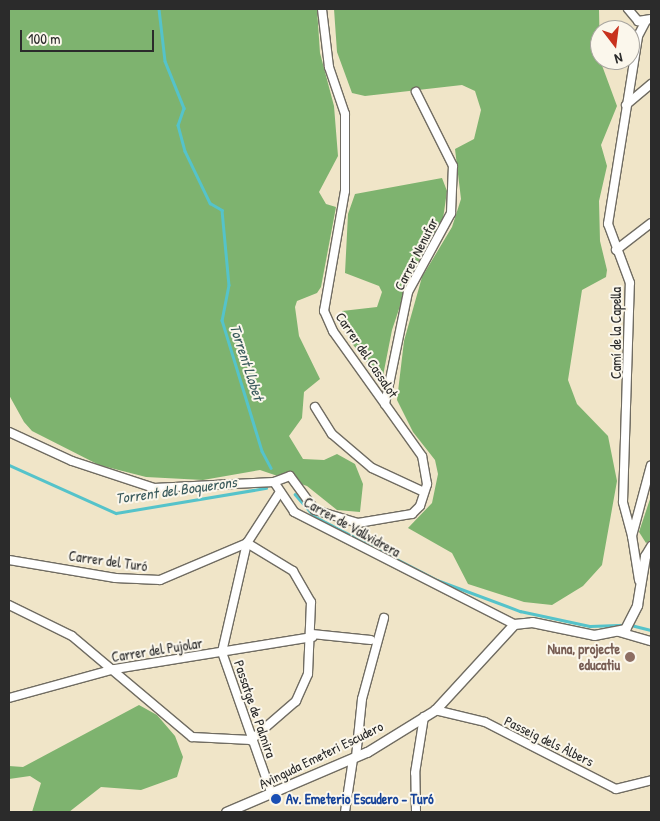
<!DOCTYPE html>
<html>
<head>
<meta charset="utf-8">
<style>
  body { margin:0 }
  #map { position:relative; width:660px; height:821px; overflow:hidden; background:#f0e5c8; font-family:"Patrick Hand",sans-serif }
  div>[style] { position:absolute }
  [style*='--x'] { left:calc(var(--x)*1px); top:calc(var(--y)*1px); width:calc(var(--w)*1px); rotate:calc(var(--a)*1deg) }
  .forest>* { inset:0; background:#7eb36f }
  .stream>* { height:2.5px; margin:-1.25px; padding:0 1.25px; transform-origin:1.25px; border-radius:1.25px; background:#55c3ca }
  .roads { filter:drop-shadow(1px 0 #706c62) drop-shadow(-1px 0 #706c62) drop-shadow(0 1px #706c62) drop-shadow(0 -1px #706c62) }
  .minor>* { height:8px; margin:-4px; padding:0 4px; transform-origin:4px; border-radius:4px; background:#fff }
  .tertiary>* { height:9px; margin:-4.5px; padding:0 4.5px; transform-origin:4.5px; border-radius:4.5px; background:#fff }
  .dots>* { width:14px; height:14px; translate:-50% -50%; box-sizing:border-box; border:2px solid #fbf7ec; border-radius:50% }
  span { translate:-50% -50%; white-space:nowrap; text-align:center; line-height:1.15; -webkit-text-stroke:4px #fbf7ec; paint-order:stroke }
  .street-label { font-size:14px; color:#2b2b2b }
  .education-label { font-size:14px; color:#785e54; font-weight:700 }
  .right { translate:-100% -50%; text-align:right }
  .transit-label { font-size:14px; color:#164399; font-weight:700 }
  .left { translate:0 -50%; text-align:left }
  .water-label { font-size:15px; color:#38595b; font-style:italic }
  .frame { position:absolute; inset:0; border:10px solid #2b2b2b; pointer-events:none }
  .north { position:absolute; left:590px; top:20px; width:50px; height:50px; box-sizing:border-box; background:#fbf7ec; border:1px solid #a8a59f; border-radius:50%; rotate:165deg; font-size:14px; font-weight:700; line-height:20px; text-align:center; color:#2b2b2b }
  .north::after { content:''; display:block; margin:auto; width:18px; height:22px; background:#c8321e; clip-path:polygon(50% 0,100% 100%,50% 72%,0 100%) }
  .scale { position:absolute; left:20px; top:30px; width:134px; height:22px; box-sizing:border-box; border:2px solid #2b2b2b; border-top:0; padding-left:6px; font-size:15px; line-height:18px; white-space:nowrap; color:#2b2b2b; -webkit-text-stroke:4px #fbf7ec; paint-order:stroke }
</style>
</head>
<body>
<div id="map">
  <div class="forest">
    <div style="clip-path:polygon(9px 9px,317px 9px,320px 53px,334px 106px,338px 156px,319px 192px,326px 204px,336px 207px,321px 287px,317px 293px,297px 301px,295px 307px,299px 336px,320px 379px,304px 392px,302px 418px,289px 436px,303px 459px,324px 460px,337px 454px,355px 464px,363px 484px,360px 512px,337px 510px,307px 486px,260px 470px,203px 480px,146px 477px,99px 465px,32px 431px,24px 422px,9px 395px)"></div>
    <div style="clip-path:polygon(334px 9px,599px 9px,600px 60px,617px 106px,601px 145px,607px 166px,599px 201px,600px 241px,607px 270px,606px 277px,582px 290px,568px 380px,577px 404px,608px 436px,617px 481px,602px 565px,583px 586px,552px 605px,524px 602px,468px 584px,452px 553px,408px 528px,432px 503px,438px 474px,435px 460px,413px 432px,397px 400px,404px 341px,422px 277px,452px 227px,461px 199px,455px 149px,474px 139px,481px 110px,475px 91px,462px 85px,365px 96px,352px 93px,337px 52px)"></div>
    <div style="clip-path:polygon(442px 178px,447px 191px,443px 219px,410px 276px,392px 330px,382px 381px,350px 341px,343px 319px,342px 311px,377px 307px,382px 292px,379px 286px,345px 273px,348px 214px,355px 194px)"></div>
    <div style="clip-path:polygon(651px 496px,651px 540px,646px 543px,639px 532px)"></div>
    <div style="clip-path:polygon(139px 705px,157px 715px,175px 736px,183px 757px,177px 777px,141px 790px,101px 787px,69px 812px,32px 812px,41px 783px,30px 776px,9px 779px,9px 766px,23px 767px)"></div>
  </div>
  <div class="stream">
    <div style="--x:159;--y:9;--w:52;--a:83.4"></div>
    <div style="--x:165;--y:61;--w:51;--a:68"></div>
    <div style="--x:184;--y:108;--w:18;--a:109"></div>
    <div style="--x:178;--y:125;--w:27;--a:75"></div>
    <div style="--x:185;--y:151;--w:58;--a:64.3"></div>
    <div style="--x:210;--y:203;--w:14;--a:30"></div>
    <div style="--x:222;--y:210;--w:75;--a:84.7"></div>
    <div style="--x:229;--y:285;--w:36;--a:101"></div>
    <div style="--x:222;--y:320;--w:137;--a:73"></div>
    <div style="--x:262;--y:451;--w:19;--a:62"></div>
    <div style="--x:9;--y:465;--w:117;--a:24.2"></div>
    <div style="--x:116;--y:513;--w:152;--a:-9.5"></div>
    <div style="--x:295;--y:494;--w:29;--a:49"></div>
    <div style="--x:314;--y:516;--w:139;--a:27.5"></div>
    <div style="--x:437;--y:580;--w:89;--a:20.5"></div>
    <div style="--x:520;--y:611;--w:72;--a:12.1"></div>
    <div style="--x:590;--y:626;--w:35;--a:-2"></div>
    <div style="--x:631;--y:625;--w:21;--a:14"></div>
  </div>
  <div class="roads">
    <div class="minor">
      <div style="--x:628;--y:9;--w:16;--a:50"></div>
      <div style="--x:638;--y:21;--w:13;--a:-9"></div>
      <div style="--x:626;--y:105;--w:33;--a:-40"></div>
      <div style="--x:616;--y:250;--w:44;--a:-37.6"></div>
      <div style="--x:385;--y:404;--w:114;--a:-78.4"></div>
      <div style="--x:408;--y:292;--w:90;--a:-61.4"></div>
      <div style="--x:451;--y:213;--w:47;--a:-87.6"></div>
      <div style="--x:453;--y:166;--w:83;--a:-116.6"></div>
      <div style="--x:315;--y:407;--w:32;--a:58"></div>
      <div style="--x:332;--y:434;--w:52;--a:40.4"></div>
      <div style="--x:372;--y:468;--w:57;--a:24.8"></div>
      <div style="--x:9;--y:432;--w:69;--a:24.7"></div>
      <div style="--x:72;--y:461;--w:86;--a:18.2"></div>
      <div style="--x:154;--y:488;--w:120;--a:-2.9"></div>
      <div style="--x:274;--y:482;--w:36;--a:56"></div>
      <div style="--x:294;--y:512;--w:247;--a:27"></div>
      <div style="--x:274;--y:482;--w:17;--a:-21"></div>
      <div style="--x:290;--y:476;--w:42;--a:53.7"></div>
      <div style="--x:315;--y:510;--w:45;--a:16.8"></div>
      <div style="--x:358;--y:523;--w:55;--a:-9.5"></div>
      <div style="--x:412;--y:514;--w:11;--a:-45"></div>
      <div style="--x:420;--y:506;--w:23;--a:-72"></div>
      <div style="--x:427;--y:484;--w:28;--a:-100"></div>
      <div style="--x:422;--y:456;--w:153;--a:-125.5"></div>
      <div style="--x:333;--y:331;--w:22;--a:-114"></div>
      <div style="--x:324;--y:311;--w:122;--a:-80.1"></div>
      <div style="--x:345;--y:191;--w:77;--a:-90"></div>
      <div style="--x:345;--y:114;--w:50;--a:-108.8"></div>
      <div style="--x:329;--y:67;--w:58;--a:-96.9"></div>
      <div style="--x:632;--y:536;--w:35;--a:-105"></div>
      <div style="--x:623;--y:502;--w:219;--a:-88.2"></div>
      <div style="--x:630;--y:283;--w:63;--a:-110.4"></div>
      <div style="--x:608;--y:224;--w:190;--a:-80.9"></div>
      <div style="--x:638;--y:36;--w:17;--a:-62"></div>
      <div style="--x:9;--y:560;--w:108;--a:9.6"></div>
      <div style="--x:115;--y:578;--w:45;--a:2.5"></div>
      <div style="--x:160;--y:580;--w:95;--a:-23"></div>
      <div style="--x:247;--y:543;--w:54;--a:31.3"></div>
      <div style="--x:293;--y:571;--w:36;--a:60"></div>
      <div style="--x:311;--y:602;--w:72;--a:92.4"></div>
      <div style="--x:308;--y:674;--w:30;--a:114"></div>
      <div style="--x:296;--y:701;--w:60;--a:139.1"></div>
      <div style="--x:639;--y:580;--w:45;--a:-99"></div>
      <div style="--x:632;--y:536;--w:73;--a:-75"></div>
      <div style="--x:9;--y:605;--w:70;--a:26.2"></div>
      <div style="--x:72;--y:636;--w:157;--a:40.1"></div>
      <div style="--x:192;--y:737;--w:59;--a:2.9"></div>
      <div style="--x:619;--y:632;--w:33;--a:16"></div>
      <div style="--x:312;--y:634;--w:59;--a:5.8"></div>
      <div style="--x:9;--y:698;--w:110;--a:-15.3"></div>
      <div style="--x:115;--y:669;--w:200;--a:-9.2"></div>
      <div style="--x:435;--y:710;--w:51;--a:13.5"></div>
      <div style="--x:485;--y:722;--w:147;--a:27.1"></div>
      <div style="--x:616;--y:789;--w:36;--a:-14"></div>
      <div style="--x:356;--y:757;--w:58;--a:-84.1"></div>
      <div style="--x:362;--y:699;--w:84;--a:-74.8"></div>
      <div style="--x:272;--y:795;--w:151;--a:-109.3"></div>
      <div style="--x:222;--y:652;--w:112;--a:-77.1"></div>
      <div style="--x:247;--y:543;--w:61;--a:-57.1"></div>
      <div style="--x:345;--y:812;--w:54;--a:-81.4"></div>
      <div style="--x:416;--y:812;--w:39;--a:-91"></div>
      <div style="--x:415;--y:773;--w:57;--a:-80.9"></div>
    </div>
    <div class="tertiary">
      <div style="--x:226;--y:812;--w:153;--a:-23.1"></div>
      <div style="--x:367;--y:752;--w:80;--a:-31.7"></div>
      <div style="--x:435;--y:710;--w:117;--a:-47.4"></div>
      <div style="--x:514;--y:624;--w:18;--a:-6"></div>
      <div style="--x:532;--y:622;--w:63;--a:11.8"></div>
      <div style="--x:594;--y:635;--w:32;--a:-11"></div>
      <div style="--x:625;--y:629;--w:27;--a:-63"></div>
      <div style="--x:637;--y:605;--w:50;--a:-80.7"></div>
      <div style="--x:645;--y:556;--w:12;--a:-59"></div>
    </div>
  </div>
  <div class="dots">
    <div style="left:630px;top:657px;background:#8d6e63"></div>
    <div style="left:276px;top:799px;background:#1a4fb4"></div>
  </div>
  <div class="street-label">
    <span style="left:416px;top:254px;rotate:-63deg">Carrer Nenufar</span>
    <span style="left:616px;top:333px;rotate:-90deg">Camí de la Capella</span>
    <span style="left:367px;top:355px;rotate:56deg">Carrer del Cassalot</span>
    <span style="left:352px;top:527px;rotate:29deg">Carrer de Vallvidrera</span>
    <span style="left:108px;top:561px;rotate:8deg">Carrer del Turó</span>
    <span style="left:157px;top:650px;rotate:-9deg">Carrer del Pujolar</span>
    <span style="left:255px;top:709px;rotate:71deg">Passatge de Palmira</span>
    <span style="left:549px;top:741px;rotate:26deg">Passeig dels Àlbers</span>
    <span style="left:321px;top:755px;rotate:-26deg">Avinguda Emeteri Escudero</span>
  </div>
  <div class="education-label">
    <span class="right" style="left:620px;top:657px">Nuna, projecte<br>educatiu</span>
  </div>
  <div class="transit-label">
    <span class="left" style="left:286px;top:799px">Av. Emeterio Escudero - Turó</span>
  </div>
  <div class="water-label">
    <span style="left:247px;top:362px;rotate:72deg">Torrent Llobet</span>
    <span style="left:176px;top:490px;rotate:-8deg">Torrent del Boquerons</span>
  </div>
  <div class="frame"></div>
  <div class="north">N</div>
  <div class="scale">100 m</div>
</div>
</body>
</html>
